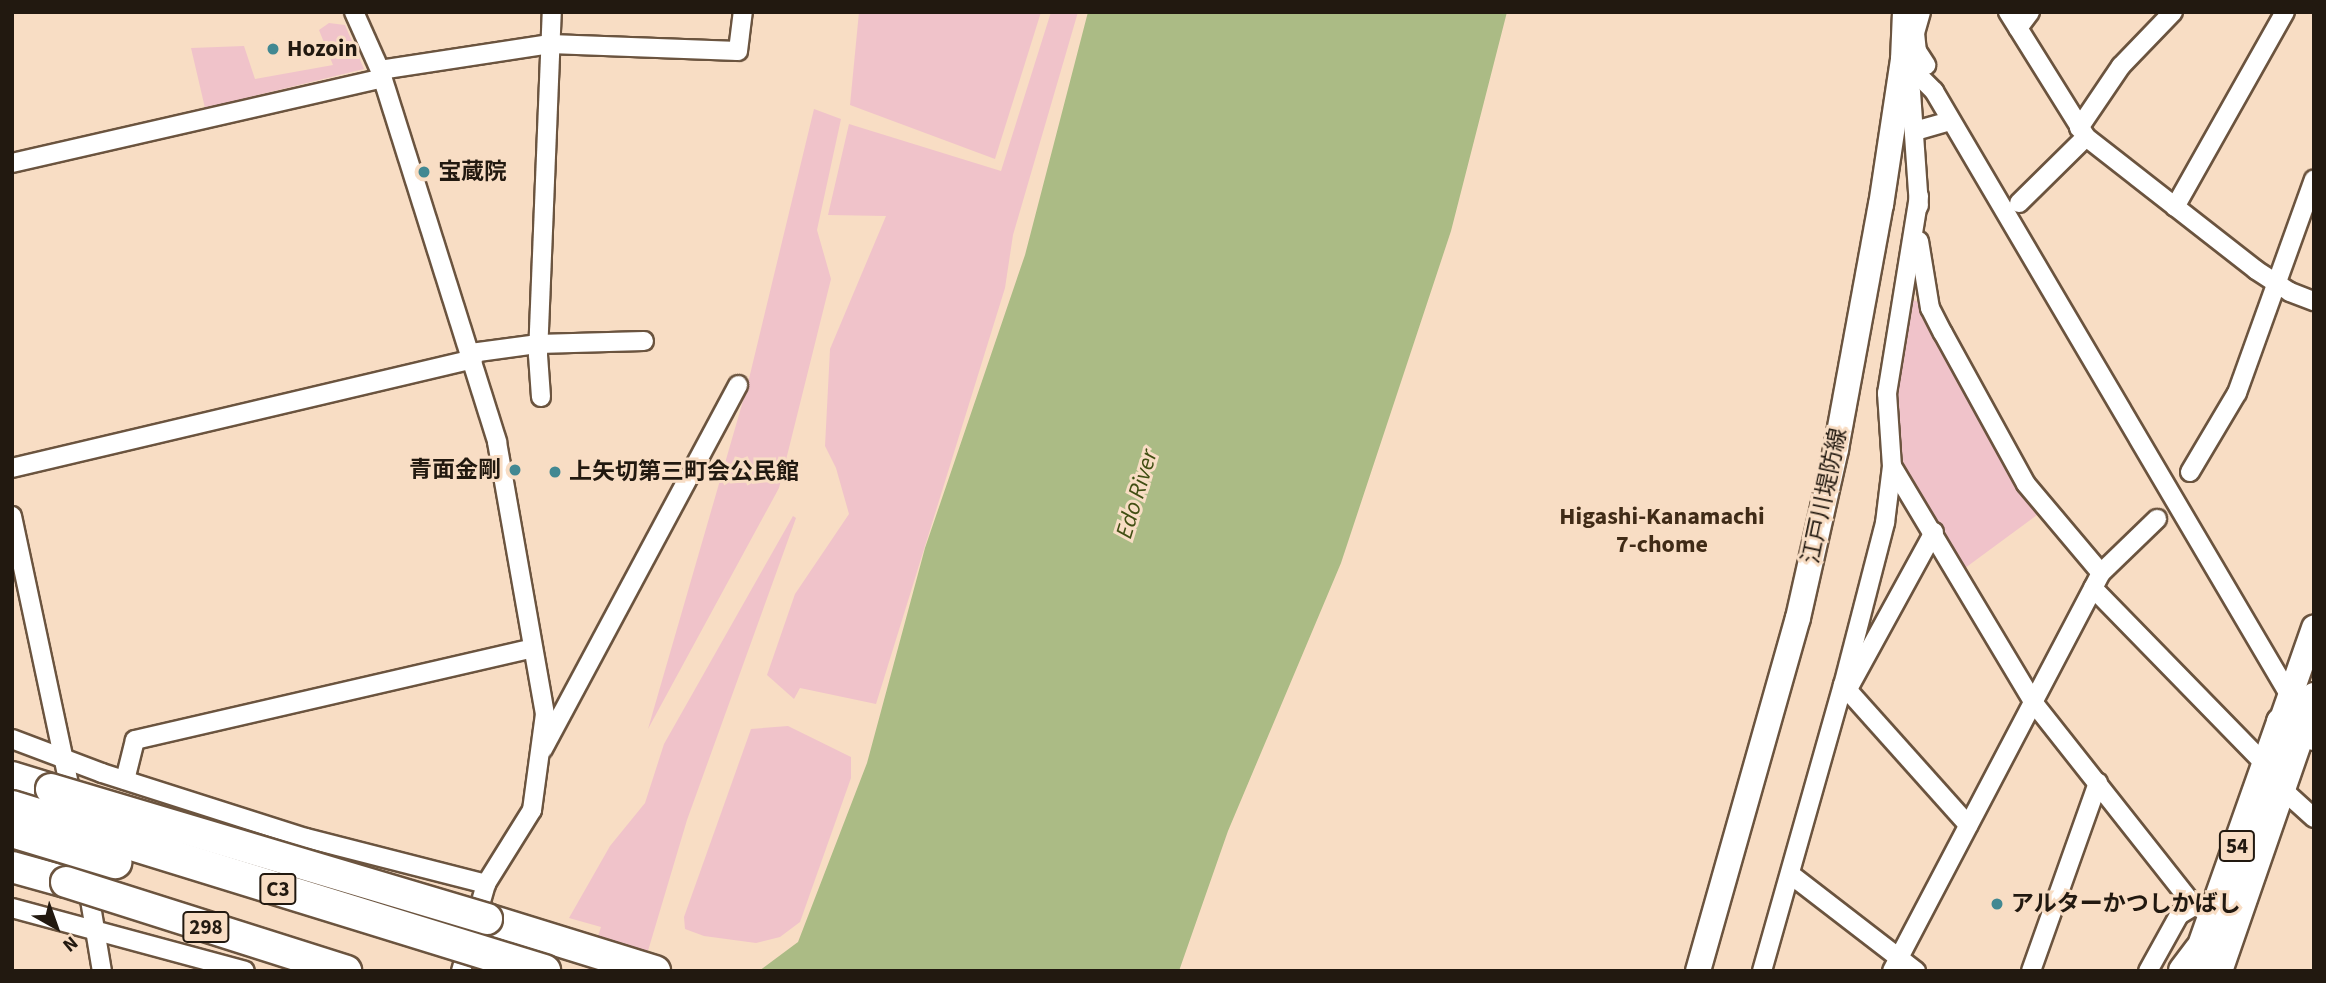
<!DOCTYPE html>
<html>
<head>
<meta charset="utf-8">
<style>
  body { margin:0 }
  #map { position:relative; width:2326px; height:983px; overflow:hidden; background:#f8ddc4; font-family:"Source Sans 3","Noto Sans JP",sans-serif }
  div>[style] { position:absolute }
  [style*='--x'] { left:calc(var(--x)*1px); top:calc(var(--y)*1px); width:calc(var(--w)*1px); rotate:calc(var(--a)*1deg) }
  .green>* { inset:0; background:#f0c3ca }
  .water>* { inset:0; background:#abbb85 }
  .roads { filter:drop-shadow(2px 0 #6b543f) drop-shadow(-2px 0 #6b543f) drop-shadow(0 2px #6b543f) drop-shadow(0 -2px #6b543f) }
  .minor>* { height:18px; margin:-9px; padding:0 9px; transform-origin:9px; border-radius:9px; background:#fff }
  .secondary>* { height:24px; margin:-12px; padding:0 12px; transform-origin:12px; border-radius:12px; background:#fff }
  .primary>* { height:28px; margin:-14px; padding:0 14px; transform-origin:14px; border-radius:14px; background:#fff }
  .trunk>* { height:30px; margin:-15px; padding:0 15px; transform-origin:15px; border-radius:15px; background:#fff }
  .bridges { filter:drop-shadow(2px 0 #6b543f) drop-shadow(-2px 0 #6b543f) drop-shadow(0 2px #6b543f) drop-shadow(0 -2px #6b543f) }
  .trunk-bridge>* { height:30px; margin:-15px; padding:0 15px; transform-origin:15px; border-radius:15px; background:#fff }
  .motorway-bridge>* { height:32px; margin:-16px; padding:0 16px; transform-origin:16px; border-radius:16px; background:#fff }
  .dots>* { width:19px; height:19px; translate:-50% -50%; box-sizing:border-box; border:4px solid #f8ddc4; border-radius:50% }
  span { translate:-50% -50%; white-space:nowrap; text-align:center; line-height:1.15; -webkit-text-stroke:6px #f8ddc4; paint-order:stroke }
  .shield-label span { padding:2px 5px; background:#f8ddc4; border:2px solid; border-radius:5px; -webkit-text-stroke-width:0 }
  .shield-label { font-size:21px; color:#221910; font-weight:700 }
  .poi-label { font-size:23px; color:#221910; font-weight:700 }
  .left { translate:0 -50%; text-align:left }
  .right { translate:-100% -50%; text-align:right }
  .street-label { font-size:23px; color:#221910 }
  .water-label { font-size:24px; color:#404e12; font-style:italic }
  .neighbourhood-label { font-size:24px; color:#402b17; font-weight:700 }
  .frame { position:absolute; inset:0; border:14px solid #221910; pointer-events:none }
  .north { position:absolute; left:21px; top:892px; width:70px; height:70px; -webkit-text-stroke:5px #f8ddc4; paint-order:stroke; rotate:140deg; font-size:19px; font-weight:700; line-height:28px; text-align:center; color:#221910 }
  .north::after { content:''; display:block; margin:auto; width:24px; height:32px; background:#221910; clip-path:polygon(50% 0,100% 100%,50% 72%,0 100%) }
</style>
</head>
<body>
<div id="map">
  <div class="green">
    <div style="clip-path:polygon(859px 12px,1041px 12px,995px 159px,850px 105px)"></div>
    <div style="clip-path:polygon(1051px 12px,1078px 12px,1013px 235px,1005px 288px,876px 704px,800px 688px,794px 699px,767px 675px,795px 594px,849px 514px,836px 468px,825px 446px,830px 349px,886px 216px,828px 215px,849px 124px,1001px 171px)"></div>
    <div style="clip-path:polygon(329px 23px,345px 25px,364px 69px,205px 108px,191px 48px,244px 46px,255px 79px,333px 65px,319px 30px)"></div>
    <div style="clip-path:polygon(814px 109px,841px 119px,817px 230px,831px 279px,779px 488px,648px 729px,747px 387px)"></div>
    <div style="clip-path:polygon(1909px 298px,1920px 303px,2019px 484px,2041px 512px,1961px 571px,1898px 465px,1892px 398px)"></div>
    <div style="clip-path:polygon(793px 516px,796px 518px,687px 820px,642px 971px,587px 971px,601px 927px,569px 918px,610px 846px,645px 803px,664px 744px)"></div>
    <div style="clip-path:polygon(788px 726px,851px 757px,851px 778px,800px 922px,780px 937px,756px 943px,704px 936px,685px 929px,684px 917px,751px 729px)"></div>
  </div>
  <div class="water">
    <div style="clip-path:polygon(1088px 12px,1507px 12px,1451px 231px,1341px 563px,1228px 831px,1179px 971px,759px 971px,798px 942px,867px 763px,925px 548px,1025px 255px)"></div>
  </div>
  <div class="roads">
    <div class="minor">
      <div style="--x:354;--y:12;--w:64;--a:65.9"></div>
      <div style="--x:380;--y:70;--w:390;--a:72.5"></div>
      <div style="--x:497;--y:442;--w:276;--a:80"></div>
      <div style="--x:545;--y:714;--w:97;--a:97.7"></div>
      <div style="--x:532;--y:810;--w:87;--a:121.9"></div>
      <div style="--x:486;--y:884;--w:91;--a:106"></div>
      <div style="--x:1921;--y:12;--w:22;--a:106"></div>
      <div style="--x:1915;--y:33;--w:18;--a:84"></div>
      <div style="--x:1917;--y:51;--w:17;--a:57"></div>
      <div style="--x:2008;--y:12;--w:147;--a:58"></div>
      <div style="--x:2086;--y:137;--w:216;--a:38"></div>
      <div style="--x:2256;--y:270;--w:40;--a:32.9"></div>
      <div style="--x:2290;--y:292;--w:26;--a:21"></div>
      <div style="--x:2018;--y:28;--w:20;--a:-53"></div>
      <div style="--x:1903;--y:60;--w:44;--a:45"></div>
      <div style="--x:1934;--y:91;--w:702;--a:59.53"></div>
      <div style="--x:1905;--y:67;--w:26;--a:77"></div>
      <div style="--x:1911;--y:92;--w:114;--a:86"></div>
      <div style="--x:380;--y:70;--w:172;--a:-8.7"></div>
      <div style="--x:550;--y:44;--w:188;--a:2.1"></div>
      <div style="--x:738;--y:51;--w:39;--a:-83"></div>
      <div style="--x:2079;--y:128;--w:75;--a:-55.9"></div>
      <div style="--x:2121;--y:66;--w:75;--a:-46.1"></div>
      <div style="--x:1915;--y:131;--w:37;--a:-16"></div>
      <div style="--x:12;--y:163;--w:380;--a:-12.9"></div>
      <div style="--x:1919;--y:196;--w:200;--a:99.2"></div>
      <div style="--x:1887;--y:393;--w:73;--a:86.1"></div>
      <div style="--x:1892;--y:466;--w:57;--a:97"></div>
      <div style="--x:1885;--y:523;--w:167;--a:104.5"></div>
      <div style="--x:1843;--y:685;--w:188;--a:48.2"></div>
      <div style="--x:2019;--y:203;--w:94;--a:-44.6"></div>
      <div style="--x:2175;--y:207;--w:224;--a:-60.6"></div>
      <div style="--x:1919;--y:241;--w:68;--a:80.7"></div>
      <div style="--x:1930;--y:308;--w:28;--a:63"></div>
      <div style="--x:1943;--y:333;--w:172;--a:61.2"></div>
      <div style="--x:2026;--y:484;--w:116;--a:49.9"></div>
      <div style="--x:471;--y:353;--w:68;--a:-7.7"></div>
      <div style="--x:538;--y:344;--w:106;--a:-1.6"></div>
      <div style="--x:541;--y:397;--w:42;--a:-94.1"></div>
      <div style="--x:538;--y:355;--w:343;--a:-87.7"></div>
      <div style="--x:1892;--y:466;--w:275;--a:59.1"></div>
      <div style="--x:2033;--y:702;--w:260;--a:51.7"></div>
      <div style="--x:2194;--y:906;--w:22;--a:22"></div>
      <div style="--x:12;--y:468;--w:474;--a:-13.3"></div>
      <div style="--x:2190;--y:472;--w:92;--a:-59.3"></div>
      <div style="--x:2237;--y:393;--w:227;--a:-70.2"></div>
      <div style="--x:12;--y:516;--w:292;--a:78"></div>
      <div style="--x:2093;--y:588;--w:248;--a:45.7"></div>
      <div style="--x:1848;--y:689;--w:179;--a:-61.3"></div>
      <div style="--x:12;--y:739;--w:96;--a:20.7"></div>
      <div style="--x:102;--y:773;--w:214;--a:17.7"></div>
      <div style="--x:306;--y:838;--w:186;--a:14.3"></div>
      <div style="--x:543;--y:749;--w:413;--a:-61.8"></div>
      <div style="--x:125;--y:780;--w:41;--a:-76"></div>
      <div style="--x:135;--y:740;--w:408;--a:-13"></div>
      <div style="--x:2282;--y:789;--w:43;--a:42.2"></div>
      <div style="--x:81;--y:846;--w:127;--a:80.5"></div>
      <div style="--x:1790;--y:874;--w:159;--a:37.6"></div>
      <div style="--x:12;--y:908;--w:241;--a:15.1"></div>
      <div style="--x:1762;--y:971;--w:297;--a:-74.2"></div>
      <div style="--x:1892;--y:971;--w:450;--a:-62.3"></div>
      <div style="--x:2101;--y:573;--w:78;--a:-44"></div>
      <div style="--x:2031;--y:971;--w:200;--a:-70.4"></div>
      <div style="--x:2148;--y:971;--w:64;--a:-61"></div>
      <div style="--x:2179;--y:915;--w:17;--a:-31"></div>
    </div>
    <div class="secondary">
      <div style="--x:2281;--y:722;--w:100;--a:-70.7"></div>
      <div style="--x:2302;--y:729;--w:36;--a:-71"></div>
      <div style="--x:1698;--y:971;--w:367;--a:-74.2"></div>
      <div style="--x:1798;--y:618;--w:173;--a:-77.3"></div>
      <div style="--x:1836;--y:449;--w:248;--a:-79.6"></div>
      <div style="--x:1881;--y:205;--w:147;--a:-81.4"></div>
      <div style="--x:1903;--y:60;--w:48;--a:-87.6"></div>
    </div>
    <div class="primary">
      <div style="--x:2193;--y:971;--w:264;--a:-70.5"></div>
      <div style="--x:2281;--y:722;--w:36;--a:23"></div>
      <div style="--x:2218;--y:971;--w:256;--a:-70.9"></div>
    </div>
    <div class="trunk">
      <div style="--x:12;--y:777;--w:41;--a:17.1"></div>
      <div style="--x:12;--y:867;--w:56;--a:15.5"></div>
      <div style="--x:487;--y:919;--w:176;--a:17.2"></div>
      <div style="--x:2184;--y:971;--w:26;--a:-53"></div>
    </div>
  </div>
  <div class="bridges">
    <div class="trunk-bridge">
      <div style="--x:51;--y:789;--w:455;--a:16.6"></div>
      <div style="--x:66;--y:882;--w:294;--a:17.6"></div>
    </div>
    <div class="motorway-bridge">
      <div style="--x:12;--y:807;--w:557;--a:17.13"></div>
      <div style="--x:12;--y:831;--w:108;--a:16.8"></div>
    </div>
  </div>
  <div class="dots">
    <div style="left:273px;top:49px;background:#428892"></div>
    <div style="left:424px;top:172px;background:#428892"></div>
    <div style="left:515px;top:470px;background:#428892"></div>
    <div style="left:555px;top:472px;background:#428892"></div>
    <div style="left:1997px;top:904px;background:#428892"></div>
  </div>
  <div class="shield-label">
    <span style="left:2237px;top:846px">54</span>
    <span style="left:278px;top:889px">C3</span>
    <span style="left:206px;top:927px">298</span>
  </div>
  <div class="poi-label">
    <span class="left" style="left:287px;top:49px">Hozoin</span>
    <span class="left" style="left:438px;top:172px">宝蔵院</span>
    <span class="right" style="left:501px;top:470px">青面金剛</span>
    <span class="left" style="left:569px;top:472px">上矢切第三町会公民館</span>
    <span class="left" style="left:2011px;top:904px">アルターかつしかばし</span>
  </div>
  <div class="street-label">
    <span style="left:1825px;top:496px;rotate:-78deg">江戸川堤防線</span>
  </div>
  <div class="water-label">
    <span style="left:1137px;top:494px;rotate:-73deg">Edo River</span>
  </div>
  <div class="neighbourhood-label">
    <span style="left:1662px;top:531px">Higashi-Kanamachi<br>7-chome</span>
  </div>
  <div class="frame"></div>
  <div class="north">N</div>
</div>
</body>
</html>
